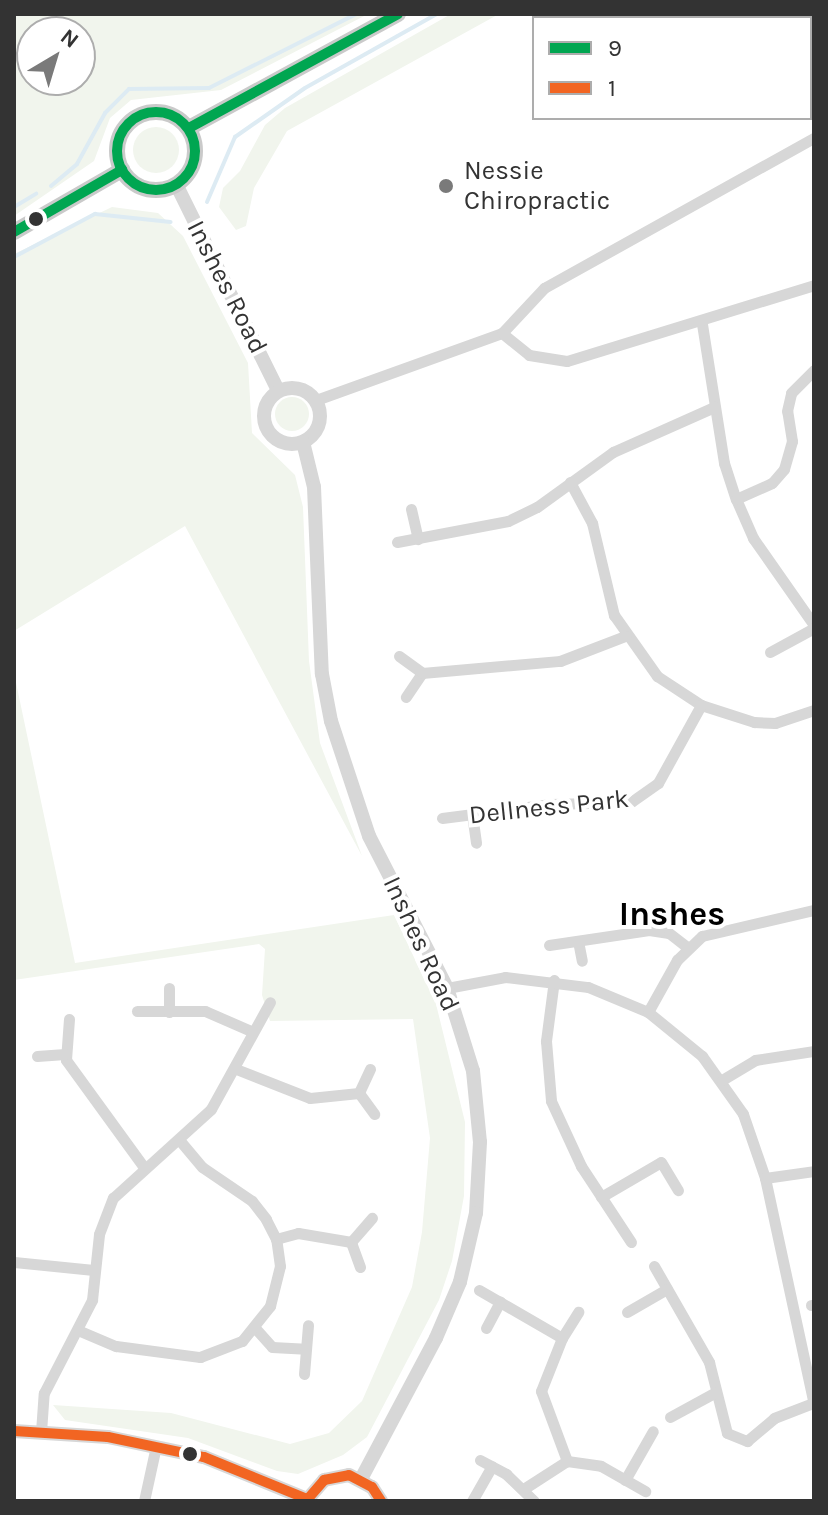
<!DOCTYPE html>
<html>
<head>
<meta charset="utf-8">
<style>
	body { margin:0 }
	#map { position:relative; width:828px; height:1515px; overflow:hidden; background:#fff; font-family:Karla,sans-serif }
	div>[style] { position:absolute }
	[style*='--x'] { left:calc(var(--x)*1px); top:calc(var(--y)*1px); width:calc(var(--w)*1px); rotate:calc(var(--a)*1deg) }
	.green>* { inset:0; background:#f1f5ed }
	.round { border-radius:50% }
	.stream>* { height:4px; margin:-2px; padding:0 2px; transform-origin:2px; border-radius:2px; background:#ddebf3 }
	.minor>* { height:11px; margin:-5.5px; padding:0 5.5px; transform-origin:5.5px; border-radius:5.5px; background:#d7d7d7 }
	.tertiary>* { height:14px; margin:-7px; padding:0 7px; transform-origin:7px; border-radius:7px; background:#d7d7d7 }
	.tertiary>.ring { margin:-7px; padding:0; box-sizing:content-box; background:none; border:14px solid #d7d7d7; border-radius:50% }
	.primary>* { height:16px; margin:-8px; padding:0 8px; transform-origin:8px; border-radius:8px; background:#cacaca }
	.primary>.ring { margin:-8px; padding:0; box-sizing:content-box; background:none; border:16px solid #cacaca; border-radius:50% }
	.bus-1>* { height:10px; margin:-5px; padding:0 5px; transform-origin:5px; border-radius:5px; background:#00a651 }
	.bus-1>.ring { margin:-5px; padding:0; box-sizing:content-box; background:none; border:10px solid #00a651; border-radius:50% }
	.bus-2>* { height:10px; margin:-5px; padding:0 5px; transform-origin:5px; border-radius:5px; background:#f26522 }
	.dots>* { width:22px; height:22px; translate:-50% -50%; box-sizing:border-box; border:4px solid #fff; border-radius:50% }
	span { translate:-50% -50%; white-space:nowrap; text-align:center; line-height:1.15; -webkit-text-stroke:8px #fff; paint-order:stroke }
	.poi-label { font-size:26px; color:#333 }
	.left { translate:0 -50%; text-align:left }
	.street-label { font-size:26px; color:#333 }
	.district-label { font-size:34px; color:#000; font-weight:700 }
	.frame { position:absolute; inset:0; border:16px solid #333; pointer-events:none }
	.legend { position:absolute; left:532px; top:16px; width:280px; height:104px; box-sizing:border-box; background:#fff; border:2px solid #adadad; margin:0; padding:10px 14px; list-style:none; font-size:24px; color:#333 }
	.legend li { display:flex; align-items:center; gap:16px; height:40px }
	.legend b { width:40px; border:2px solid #adadad }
	.north { position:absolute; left:16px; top:16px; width:80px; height:80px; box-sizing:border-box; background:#fff; border:2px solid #adadad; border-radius:50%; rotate:38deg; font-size:22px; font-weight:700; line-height:32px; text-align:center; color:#333 }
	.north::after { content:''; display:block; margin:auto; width:28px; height:36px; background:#7a7a7a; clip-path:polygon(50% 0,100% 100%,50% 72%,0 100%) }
</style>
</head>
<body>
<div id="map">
	<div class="green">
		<div style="clip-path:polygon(evenodd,14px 14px,368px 14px,221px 90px,131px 100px,110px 118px,94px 161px,14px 216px,14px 14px,80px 32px,80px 80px,32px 80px,32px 32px,80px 32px)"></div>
		<div style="clip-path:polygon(451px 14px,499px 14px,287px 131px,254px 188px,246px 226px,236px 230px,219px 207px,223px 188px,240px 171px,265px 125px,285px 108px)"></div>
		<div class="round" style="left:133px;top:127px;width:46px;height:46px"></div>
		<div style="clip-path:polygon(112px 207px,158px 213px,183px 236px,248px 363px,252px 433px,295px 475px,303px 507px,309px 661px,320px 743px,362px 856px,185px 526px,14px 631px,14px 254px)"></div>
		<div class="round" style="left:275px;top:397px;width:34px;height:34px"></div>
		<div style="clip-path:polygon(14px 673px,75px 963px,394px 915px,436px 1004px,465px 1122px,464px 1196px,452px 1261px,439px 1300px,367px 1437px,343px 1455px,298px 1474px,277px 1471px,188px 1438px,65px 1420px,53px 1405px,171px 1413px,290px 1444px,329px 1433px,362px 1401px,412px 1287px,422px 1232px,430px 1138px,413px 1019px,270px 1021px,262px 995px,265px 949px,259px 944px,14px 980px)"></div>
	</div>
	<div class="stream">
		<div style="--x:51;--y:186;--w:34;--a:-40"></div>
		<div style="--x:77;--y:164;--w:58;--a:-61.2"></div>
		<div style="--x:105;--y:113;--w:34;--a:-45"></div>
		<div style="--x:129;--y:89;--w:80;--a:-0.7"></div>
		<div style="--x:209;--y:88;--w:165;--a:-26.7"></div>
		<div style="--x:207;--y:202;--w:71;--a:-66.7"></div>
		<div style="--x:235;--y:137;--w:85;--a:-35"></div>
		<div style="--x:305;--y:88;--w:151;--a:-29.3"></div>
		<div style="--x:14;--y:207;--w:26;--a:-31"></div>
		<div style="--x:14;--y:257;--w:92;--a:-28"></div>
		<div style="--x:95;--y:214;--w:76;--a:6"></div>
	</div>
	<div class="minor">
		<div style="--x:702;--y:324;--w:141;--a:81"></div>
		<div style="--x:724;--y:463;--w:38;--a:72"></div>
		<div style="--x:736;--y:499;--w:43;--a:66.4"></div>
		<div style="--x:753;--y:538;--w:106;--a:55"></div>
		<div style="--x:502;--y:333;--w:35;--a:39"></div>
		<div style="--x:529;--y:355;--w:38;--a:9"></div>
		<div style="--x:567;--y:361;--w:258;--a:-17.1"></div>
		<div style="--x:316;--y:400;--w:198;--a:-19.8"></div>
		<div style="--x:502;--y:333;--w:62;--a:-47"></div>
		<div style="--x:544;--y:288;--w:309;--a:-29.1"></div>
		<div style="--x:570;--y:482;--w:47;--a:61.8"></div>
		<div style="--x:592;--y:523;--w:95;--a:76.6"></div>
		<div style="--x:614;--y:615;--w:75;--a:54.8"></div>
		<div style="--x:657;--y:676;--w:53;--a:33.4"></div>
		<div style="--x:701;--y:705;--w:56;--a:17.8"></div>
		<div style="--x:754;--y:722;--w:21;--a:3"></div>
		<div style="--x:775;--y:723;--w:41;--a:-18.4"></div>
		<div style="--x:736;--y:499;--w:39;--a:-24"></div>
		<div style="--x:772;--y:483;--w:18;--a:-49"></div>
		<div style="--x:784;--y:469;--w:29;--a:-74"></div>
		<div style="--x:792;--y:441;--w:30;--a:-99"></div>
		<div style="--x:787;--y:411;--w:18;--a:-77"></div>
		<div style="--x:791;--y:393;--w:33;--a:-45"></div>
		<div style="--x:411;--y:509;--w:31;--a:77"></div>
		<div style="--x:397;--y:542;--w:113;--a:-10.7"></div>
		<div style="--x:508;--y:521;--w:32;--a:-26"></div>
		<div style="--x:537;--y:507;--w:94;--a:-35.9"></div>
		<div style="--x:613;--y:452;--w:111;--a:-24"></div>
		<div style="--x:770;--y:652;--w:50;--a:-28.6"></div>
		<div style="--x:399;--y:656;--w:29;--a:36"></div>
		<div style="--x:422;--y:673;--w:29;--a:124"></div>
		<div style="--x:422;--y:673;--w:139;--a:-5"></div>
		<div style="--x:560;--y:661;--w:70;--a:-21"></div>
		<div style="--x:472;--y:814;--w:29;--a:82"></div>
		<div style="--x:442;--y:818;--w:110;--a:-7.3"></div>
		<div style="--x:551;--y:804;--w:80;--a:-1.4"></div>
		<div style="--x:631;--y:802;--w:33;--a:-35"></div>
		<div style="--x:658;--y:783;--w:89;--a:-61.1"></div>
		<div style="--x:578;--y:941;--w:20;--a:79"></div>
		<div style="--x:549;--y:945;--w:101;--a:-8.5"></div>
		<div style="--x:649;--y:930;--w:20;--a:9"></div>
		<div style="--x:669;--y:933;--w:23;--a:38"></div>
		<div style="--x:554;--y:980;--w:62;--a:97.5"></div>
		<div style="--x:546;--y:1041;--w:60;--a:85.2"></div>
		<div style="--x:551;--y:1101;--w:72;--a:65.2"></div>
		<div style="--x:581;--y:1166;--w:91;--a:56.7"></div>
		<div style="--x:447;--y:988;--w:59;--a:-10.7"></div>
		<div style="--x:505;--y:977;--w:84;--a:6.9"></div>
		<div style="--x:588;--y:987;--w:65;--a:22.6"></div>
		<div style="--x:648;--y:1012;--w:70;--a:39.2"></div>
		<div style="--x:702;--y:1056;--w:71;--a:54.7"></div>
		<div style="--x:743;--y:1114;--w:68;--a:71"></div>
		<div style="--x:765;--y:1178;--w:232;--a:77.8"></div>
		<div style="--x:137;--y:1011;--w:68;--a:0"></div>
		<div style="--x:205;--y:1011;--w:52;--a:23.6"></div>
		<div style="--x:169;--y:1012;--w:24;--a:-90"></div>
		<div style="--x:648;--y:1012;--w:60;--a:-60.9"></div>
		<div style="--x:677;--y:960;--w:35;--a:-44"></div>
		<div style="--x:702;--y:936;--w:115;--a:-13.1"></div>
		<div style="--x:69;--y:1019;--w:41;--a:94.2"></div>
		<div style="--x:66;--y:1060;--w:131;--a:54"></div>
		<div style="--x:37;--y:1056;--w:28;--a:-4"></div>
		<div style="--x:236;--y:1069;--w:79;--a:21.4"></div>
		<div style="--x:310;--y:1098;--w:49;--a:-5.8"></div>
		<div style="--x:370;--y:1069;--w:26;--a:115"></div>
		<div style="--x:359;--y:1093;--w:26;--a:54"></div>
		<div style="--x:722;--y:1080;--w:39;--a:-31"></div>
		<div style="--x:755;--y:1060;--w:60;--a:-8.7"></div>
		<div style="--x:765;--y:1178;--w:49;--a:-8.1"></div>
		<div style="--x:601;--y:1197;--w:69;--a:-30.3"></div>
		<div style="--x:661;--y:1162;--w:33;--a:59"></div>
		<div style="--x:276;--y:1239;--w:23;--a:-15"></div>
		<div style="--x:298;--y:1233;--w:54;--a:9.6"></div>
		<div style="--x:14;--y:1262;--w:80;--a:5.7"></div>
		<div style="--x:654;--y:1266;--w:111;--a:60.2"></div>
		<div style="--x:709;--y:1362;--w:73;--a:75.8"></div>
		<div style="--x:727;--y:1433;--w:22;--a:22"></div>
		<div style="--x:747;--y:1441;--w:35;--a:-40"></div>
		<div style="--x:774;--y:1418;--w:42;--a:-21"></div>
		<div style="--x:360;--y:1267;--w:27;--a:-110"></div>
		<div style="--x:351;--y:1242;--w:32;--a:-49"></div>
		<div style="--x:479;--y:1290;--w:96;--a:30"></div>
		<div style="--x:562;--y:1338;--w:57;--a:111.6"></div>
		<div style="--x:541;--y:1391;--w:75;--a:69.6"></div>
		<div style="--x:811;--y:1305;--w:3;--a:0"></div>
		<div style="--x:627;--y:1312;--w:46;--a:-29.9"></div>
		<div style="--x:255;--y:1328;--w:25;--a:48"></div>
		<div style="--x:272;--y:1347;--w:33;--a:3"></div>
		<div style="--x:486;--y:1328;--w:30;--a:-62"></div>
		<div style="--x:80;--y:1331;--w:39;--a:23"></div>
		<div style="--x:116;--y:1346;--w:85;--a:7.5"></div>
		<div style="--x:200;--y:1357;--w:45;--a:-20.9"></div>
		<div style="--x:242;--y:1341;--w:45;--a:-51.3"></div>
		<div style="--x:270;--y:1306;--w:41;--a:-76"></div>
		<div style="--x:280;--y:1266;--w:27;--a:-98"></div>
		<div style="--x:276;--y:1239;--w:22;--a:-117"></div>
		<div style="--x:266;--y:1219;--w:23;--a:-128"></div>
		<div style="--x:252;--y:1201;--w:60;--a:-145.8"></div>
		<div style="--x:202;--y:1167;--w:34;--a:-130"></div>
		<div style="--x:562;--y:1338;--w:31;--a:-58"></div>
		<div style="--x:304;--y:1374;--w:49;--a:-85.3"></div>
		<div style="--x:670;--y:1417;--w:52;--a:-28.5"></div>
		<div style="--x:41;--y:1432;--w:39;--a:-86"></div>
		<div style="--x:44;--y:1393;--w:105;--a:-62.7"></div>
		<div style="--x:92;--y:1300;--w:66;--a:-83.9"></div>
		<div style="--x:99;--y:1234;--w:39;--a:-69"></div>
		<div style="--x:113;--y:1198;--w:132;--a:-42.2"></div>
		<div style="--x:211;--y:1109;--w:122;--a:-61.1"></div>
		<div style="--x:480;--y:1460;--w:30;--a:28"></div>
		<div style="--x:506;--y:1474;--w:39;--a:44"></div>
		<div style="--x:625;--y:1480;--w:56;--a:-60.3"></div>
		<div style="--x:525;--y:1488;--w:50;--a:-32.7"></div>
		<div style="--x:567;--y:1461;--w:34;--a:8"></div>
		<div style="--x:601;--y:1466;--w:51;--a:29.6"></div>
		<div style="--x:144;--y:1501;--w:56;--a:-77.7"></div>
		<div style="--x:472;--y:1501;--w:40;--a:-60.3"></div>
	</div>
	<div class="tertiary">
		<div style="--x:176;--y:184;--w:230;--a:63.7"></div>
		<div class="ring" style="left:264px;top:388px;width:42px;height:42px"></div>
		<div style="--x:303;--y:442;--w:46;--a:76.3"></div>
		<div style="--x:314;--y:487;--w:187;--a:87.6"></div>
		<div style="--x:322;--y:674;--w:48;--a:79.2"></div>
		<div style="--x:331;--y:721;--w:121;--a:71.7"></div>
		<div style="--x:369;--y:836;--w:171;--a:62.8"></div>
		<div style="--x:447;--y:988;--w:87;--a:72.6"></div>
		<div style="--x:473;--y:1071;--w:71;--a:84.4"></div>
		<div style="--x:480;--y:1142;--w:71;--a:93.2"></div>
		<div style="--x:476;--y:1213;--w:71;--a:103.1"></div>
		<div style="--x:460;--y:1282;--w:61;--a:113.2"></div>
		<div style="--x:436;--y:1338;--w:160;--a:118"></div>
		<div style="--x:14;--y:1431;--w:94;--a:3.7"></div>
		<div style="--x:108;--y:1437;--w:98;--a:11.8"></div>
		<div style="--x:204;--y:1457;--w:111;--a:22.2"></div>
		<div style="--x:306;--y:1501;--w:28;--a:-49"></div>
		<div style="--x:324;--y:1480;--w:25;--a:-11"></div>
		<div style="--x:349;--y:1475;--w:26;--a:28"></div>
		<div style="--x:372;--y:1487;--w:17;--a:57"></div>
	</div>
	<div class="primary">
		<div class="ring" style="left:117px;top:112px;width:62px;height:62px"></div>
		<div style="--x:189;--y:128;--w:238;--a:-28.6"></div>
		<div style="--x:14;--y:232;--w:125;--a:-29.9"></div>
	</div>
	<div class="bus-1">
		<div class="ring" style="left:117px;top:112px;width:68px;height:68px"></div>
		<div style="--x:189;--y:128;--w:238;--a:-28.6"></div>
		<div style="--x:14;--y:232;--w:125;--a:-29.9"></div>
	</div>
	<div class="bus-2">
		<div style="--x:14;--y:1431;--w:94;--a:3.7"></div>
		<div style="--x:108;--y:1437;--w:98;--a:11.8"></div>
		<div style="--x:204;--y:1457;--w:111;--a:22.2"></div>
		<div style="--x:306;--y:1501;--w:28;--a:-49"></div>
		<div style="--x:324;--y:1480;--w:25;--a:-11"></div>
		<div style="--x:349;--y:1475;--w:26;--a:28"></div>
		<div style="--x:372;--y:1487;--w:17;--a:57"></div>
	</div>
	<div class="dots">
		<div style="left:446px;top:186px;background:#7a7a7a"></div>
		<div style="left:36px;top:219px;background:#333"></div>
		<div style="left:190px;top:1454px;background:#333"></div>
	</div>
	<div class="poi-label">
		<span class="left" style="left:464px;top:186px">Nessie<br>Chiropractic</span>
	</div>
	<div class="street-label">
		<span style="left:227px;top:287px;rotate:63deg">Inshes Road</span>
		<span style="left:549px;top:807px;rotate:-6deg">Dellness Park</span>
		<span style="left:421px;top:944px;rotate:65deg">Inshes Road</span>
	</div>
	<div class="district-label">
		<span style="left:672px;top:915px">Inshes</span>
	</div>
	<div class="frame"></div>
	<ul class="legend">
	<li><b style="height:10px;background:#00a651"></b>9</li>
	<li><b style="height:10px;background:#f26522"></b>1</li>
	</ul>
	<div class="north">N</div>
</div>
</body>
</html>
